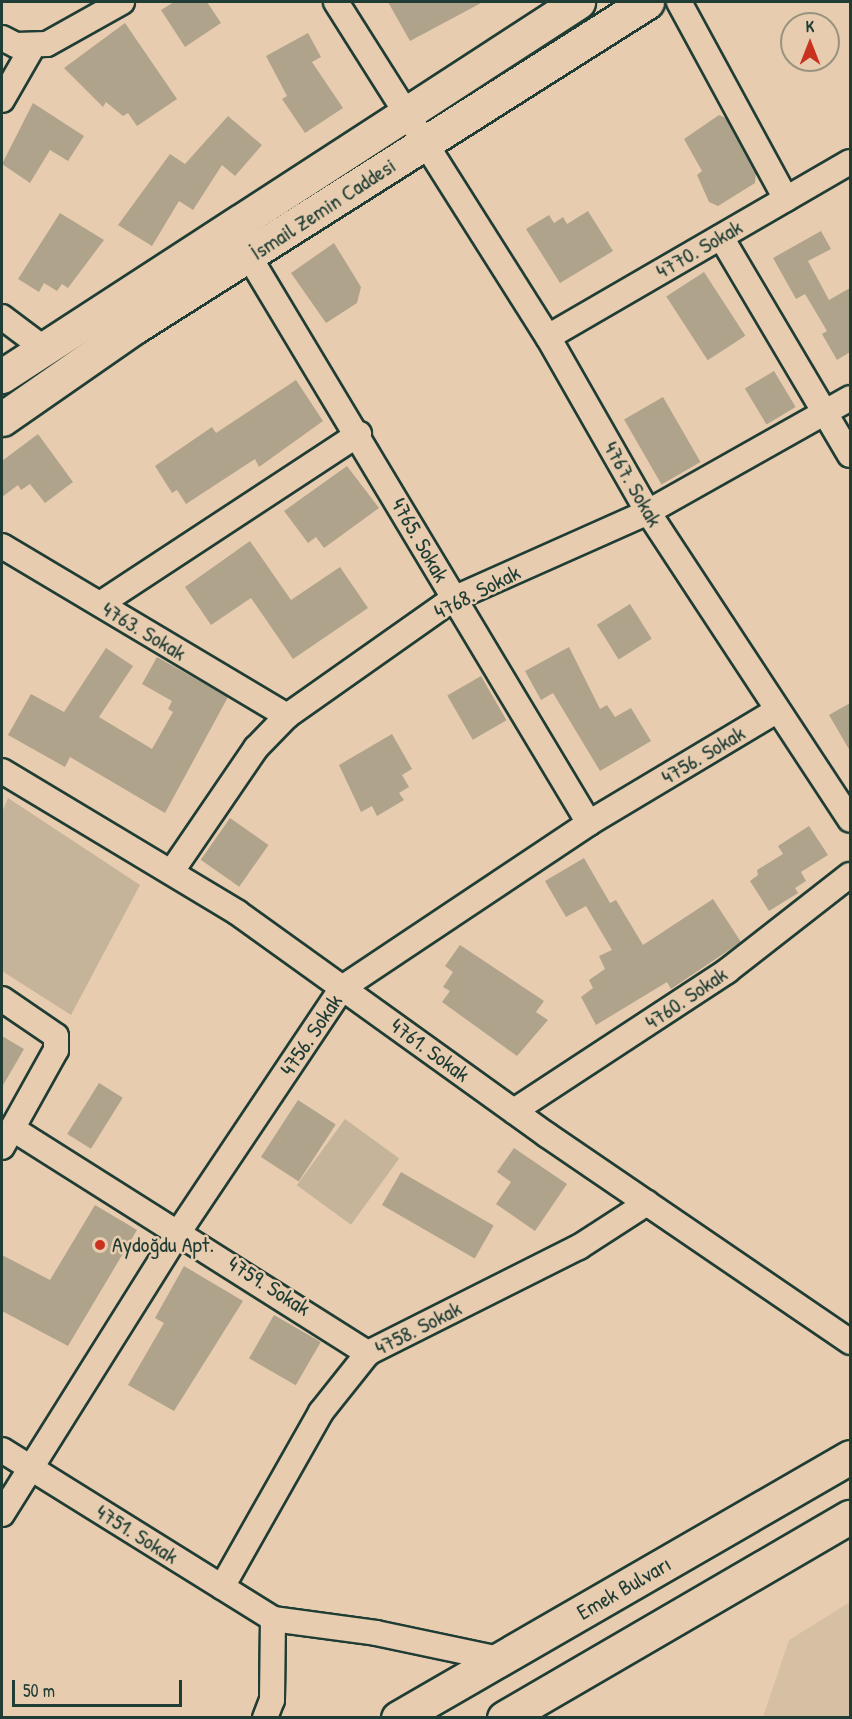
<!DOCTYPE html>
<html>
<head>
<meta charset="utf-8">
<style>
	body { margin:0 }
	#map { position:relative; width:852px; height:1719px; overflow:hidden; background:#e7ccaf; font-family:"Patrick Hand",sans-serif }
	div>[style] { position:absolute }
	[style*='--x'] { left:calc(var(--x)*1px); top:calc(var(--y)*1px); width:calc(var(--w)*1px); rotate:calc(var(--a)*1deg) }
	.built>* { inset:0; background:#d6c0a4 }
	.green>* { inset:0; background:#c6b49a; transform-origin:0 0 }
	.building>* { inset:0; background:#b0a38c; transform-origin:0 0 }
	.roads { filter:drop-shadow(2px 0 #1f3d34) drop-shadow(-2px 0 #1f3d34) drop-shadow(0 2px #1f3d34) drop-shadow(0 -2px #1f3d34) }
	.minor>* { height:24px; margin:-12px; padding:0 12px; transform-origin:12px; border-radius:12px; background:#e7ccaf }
	.secondary>* { height:33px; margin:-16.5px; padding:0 16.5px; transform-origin:16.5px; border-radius:16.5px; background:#e7ccaf }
	.trunk>* { height:33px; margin:-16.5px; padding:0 16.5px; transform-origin:16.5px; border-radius:16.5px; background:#e7ccaf }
	.dots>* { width:16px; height:16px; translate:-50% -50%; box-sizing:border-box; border:3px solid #e7ccaf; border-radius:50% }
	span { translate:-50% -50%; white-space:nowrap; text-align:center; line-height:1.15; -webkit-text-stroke:5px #e7ccaf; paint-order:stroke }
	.street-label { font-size:22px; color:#1f3d34 }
	.poi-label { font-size:22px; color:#1f3d34 }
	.left { translate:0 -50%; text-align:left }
	.frame { position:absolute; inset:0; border:3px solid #1f3d34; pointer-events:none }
	.north { position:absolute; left:780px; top:12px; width:60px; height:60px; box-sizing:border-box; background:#e7ccaf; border:2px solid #97937e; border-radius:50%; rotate:0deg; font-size:16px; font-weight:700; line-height:24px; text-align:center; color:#1f3d34 }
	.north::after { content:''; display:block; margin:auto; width:21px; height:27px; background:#c8321e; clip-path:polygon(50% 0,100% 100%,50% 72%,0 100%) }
	.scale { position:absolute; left:12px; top:1680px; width:170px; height:27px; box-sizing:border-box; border:3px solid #1f3d34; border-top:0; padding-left:8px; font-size:18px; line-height:21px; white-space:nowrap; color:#1f3d34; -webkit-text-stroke:4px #e7ccaf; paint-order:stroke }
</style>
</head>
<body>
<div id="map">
	<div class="built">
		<div style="clip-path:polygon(850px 1602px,850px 1717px,763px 1717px,789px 1640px)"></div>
	</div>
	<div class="green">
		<div style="clip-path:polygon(8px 798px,140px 885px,71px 1015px,2px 971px,2px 812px)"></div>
		<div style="left:345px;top:1119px;width:67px;height:82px;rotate:36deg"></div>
	</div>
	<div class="building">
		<div style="clip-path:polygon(174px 2px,207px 2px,221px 23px,185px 47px,161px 10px)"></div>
		<div style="clip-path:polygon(388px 2px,483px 2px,410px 41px)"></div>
		<div style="clip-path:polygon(125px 23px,177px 99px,137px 126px,128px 113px,123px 116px,106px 102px,103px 107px,64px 68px)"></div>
		<div style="clip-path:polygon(308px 33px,321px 57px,312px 62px,343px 108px,305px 133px,282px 99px,287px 96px,266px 56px)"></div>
		<div style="clip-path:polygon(33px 103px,84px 136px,68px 161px,50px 150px,30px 183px,2px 164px)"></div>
		<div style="clip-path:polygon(719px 115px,726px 118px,756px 173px,755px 183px,718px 206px,709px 202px,697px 175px,702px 171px,684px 139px)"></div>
		<div style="clip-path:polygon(228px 116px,262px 145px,235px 176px,222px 165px,193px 210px,179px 201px,152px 246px,118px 225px,170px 154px,185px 164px)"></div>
		<div style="clip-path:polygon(588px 211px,613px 251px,560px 283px,526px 229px,549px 215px,554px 223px,563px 217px,567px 224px)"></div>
		<div style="clip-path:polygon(60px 213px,104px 240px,68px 288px,62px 284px,57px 291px,44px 283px,39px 292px,18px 279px)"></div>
		<div style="clip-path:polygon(821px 231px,831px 249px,808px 261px,829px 300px,850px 288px,850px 352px,837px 360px,822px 334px,827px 331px,805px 294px,796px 299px,773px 258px)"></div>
		<div style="clip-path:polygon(334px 243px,361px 287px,357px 303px,326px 323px,291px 273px)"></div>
		<div style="left:704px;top:272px;width:76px;height:45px;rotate:57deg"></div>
		<div style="left:774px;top:371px;width:42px;height:34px;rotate:59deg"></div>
		<div style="clip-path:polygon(296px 380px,323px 421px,259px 467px,255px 459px,186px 504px,177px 490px,172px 493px,155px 466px,212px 427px,216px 433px)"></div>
		<div style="left:663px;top:397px;width:75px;height:45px;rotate:60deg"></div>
		<div style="clip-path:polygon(38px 434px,73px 482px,45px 503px,30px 484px,21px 490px,18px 485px,2px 497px,2px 461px)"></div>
		<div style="clip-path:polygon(347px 466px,379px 508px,324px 548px,316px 537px,308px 543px,284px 511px)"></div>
		<div style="clip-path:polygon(250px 541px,291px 600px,340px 567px,368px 608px,293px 659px,251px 598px,211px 625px,185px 587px)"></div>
		<div style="left:630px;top:604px;width:41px;height:39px;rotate:58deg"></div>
		<div style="clip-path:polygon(569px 647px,600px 709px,607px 705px,615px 717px,631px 708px,651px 741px,600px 771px,553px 693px,541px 700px,525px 671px)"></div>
		<div style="clip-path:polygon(106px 648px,133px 666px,99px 717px,152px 749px,173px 712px,168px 709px,172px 701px,142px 684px,157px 657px,228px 697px,165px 813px,70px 757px,65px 767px,8px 735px,31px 694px,64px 712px)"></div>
		<div style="left:481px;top:676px;width:51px;height:39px;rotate:60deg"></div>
		<div style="clip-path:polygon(850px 703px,850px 751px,829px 715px)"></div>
		<div style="clip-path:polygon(392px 734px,412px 769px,402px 775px,409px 787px,399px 793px,404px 800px,377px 816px,372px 806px,361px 812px,339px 765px)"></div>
		<div style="left:230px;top:818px;width:47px;height:51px;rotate:35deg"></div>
		<div style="clip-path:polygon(809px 826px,828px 855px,801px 872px,806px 881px,795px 888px,798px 893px,769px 911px,750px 881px,758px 875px,757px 870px,783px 854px,778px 846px)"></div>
		<div style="clip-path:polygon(584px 858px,610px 903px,616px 900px,643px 945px,713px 899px,741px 942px,671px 989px,667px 982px,596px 1025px,581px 997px,593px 988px,589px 980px,605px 969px,599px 956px,612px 950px,586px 906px,566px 917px,545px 881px)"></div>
		<div style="clip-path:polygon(460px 945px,544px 1001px,536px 1012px,548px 1020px,517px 1056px,442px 1002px,450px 991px,443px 987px,453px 972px,445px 966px)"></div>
		<div style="clip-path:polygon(2px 1036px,24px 1049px,2px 1087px)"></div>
		<div style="left:99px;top:1083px;width:28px;height:60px;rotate:32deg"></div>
		<div style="left:298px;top:1100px;width:45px;height:68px;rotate:33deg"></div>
		<div style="clip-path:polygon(514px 1148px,567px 1184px,535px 1231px,496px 1204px,511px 1182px,497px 1172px)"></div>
		<div style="left:401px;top:1172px;width:107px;height:38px;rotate:30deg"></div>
		<div style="clip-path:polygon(95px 1205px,137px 1230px,68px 1346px,2px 1311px,2px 1255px,50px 1280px)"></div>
		<div style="clip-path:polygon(184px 1266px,243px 1301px,174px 1411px,128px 1385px,164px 1323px,155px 1318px)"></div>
		<div style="left:274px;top:1315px;width:54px;height:50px;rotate:30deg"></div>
	</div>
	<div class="roads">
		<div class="minor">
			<div style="--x:336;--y:2;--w:396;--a:57.7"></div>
			<div style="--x:548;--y:337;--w:202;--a:60.3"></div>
			<div style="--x:648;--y:512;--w:368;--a:56.7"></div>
			<div style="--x:679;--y:2;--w:224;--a:61.5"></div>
			<div style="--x:2;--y:38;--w:16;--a:27"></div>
			<div style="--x:16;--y:45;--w:31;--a:-2"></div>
			<div style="--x:47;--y:44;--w:86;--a:-29.2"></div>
			<div style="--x:2;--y:100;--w:62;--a:-60.1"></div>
			<div style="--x:721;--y:237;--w:253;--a:59.4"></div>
			<div style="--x:250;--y:258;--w:659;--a:59.04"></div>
			<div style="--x:2;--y:317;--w:50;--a:36.9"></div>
			<div style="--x:548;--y:337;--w:349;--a:-30.1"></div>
			<div style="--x:2;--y:546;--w:332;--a:30.8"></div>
			<div style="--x:100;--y:604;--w:310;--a:-33.3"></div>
			<div style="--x:2;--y:771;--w:275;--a:31"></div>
			<div style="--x:238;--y:913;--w:380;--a:35.7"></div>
			<div style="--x:547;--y:1135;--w:367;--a:34.3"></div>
			<div style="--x:172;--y:871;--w:149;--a:-55.7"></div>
			<div style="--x:256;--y:748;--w:45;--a:-45.9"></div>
			<div style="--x:287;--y:716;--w:203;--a:-35.2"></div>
			<div style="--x:453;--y:599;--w:214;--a:-24"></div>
			<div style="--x:648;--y:512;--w:232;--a:-29.4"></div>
			<div style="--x:2;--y:999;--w:65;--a:34.4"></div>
			<div style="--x:56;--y:1036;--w:14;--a:90"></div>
			<div style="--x:56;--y:1050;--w:111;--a:119.1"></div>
			<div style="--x:514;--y:1111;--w:255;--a:-33.3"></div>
			<div style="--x:727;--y:971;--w:156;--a:-38"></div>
			<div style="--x:13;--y:1129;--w:420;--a:32.3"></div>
			<div style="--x:2;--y:1450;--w:319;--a:31.9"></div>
			<div style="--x:2;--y:1514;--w:335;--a:-57.9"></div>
			<div style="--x:180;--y:1230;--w:291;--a:-56.2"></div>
			<div style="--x:342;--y:988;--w:297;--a:-33.7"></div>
			<div style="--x:589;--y:823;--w:218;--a:-30.9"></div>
			<div style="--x:222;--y:1587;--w:201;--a:-60.5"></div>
			<div style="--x:321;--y:1412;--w:75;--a:-51.5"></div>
			<div style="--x:368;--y:1353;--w:236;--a:-26.7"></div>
			<div style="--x:579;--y:1247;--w:81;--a:-32.9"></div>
			<div style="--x:265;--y:1718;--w:19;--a:-69"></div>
			<div style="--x:272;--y:1700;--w:81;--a:-89.3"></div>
			<div style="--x:273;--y:1619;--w:104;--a:7.7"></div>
			<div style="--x:376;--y:1633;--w:126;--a:11.9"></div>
		</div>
		<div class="secondary">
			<div style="--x:2;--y:376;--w:687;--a:-33"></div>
			<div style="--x:2;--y:419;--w:163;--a:-34.8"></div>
			<div style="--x:136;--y:326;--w:605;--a:-32.38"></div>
		</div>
		<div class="trunk">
			<div style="--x:398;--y:1718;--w:522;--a:-30"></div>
			<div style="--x:504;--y:1718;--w:400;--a:-30.2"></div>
		</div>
	</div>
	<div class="dots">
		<div style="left:100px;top:1245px;background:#c8321e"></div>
	</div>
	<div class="street-label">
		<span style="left:323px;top:209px;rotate:-33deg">İsmail Zemin Caddesi</span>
		<span style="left:699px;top:249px;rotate:-30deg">4770. Sokak</span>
		<span style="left:633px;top:484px;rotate:60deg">4767. Sokak</span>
		<span style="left:420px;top:540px;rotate:60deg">4765. Sokak</span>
		<span style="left:477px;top:592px;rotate:-27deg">4768. Sokak</span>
		<span style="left:144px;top:631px;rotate:31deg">4763. Sokak</span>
		<span style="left:703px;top:755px;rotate:-31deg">4756. Sokak</span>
		<span style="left:686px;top:998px;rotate:-34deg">4760. Sokak</span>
		<span style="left:311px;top:1035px;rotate:-56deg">4756. Sokak</span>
		<span style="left:430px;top:1050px;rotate:36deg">4761. Sokak</span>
		<span style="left:269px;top:1286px;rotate:32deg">4759. Sokak</span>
		<span style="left:418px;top:1328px;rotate:-27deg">4758. Sokak</span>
		<span style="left:137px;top:1534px;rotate:32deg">4751. Sokak</span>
		<span style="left:624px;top:1588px;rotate:-30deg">Emek Bulvarı</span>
	</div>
	<div class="poi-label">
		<span class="left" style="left:112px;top:1245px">Aydoğdu Apt.</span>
	</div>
	<div class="frame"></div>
	<div class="north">K</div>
	<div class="scale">50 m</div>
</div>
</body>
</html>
